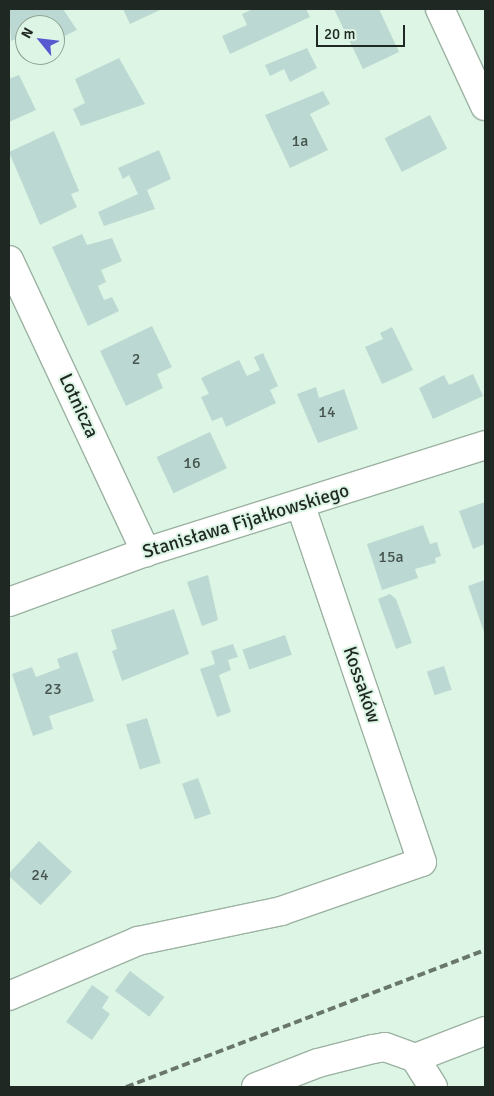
<!DOCTYPE html>
<html>
<head>
<meta charset="utf-8">
<style>
	body { margin:0 }
	#map { position:relative; width:494px; height:1096px; overflow:hidden; background:#ddf5e4; font-family:Signika,sans-serif }
	div>[style] { position:absolute }
	[style*='--x'] { left:calc(var(--x)*1px); top:calc(var(--y)*1px); width:calc(var(--w)*1px); rotate:calc(var(--a)*1deg) }
	.building>* { inset:0; background:#bbd9d2; transform-origin:0 0 }
	.roads { filter:drop-shadow(1px 0 #9cb2a2) drop-shadow(-1px 0 #9cb2a2) drop-shadow(0 1px #9cb2a2) drop-shadow(0 -1px #9cb2a2) }
	.minor>* { height:28px; margin:-14px; padding:0 14px; transform-origin:14px; border-radius:14px; background:#fff }
	.rail>* { height:4px; margin-top:-2px; transform-origin:0; background:repeating-linear-gradient(90deg,#68766c 0 8px,transparent 0 12px) }
	span { translate:-50% -50%; white-space:nowrap; text-align:center; line-height:1.15; -webkit-text-stroke:4px #ddf5e4; paint-order:stroke }
	.number-label { font-size:16px; color:#46544e }
	.number-label span { -webkit-text-stroke-width:0 }
	.street-label { font-size:19px; color:#1f2822 }
	.frame { position:absolute; inset:0; border:10px solid #1f2822; pointer-events:none }
	.north { position:absolute; left:15px; top:15px; width:50px; height:50px; box-sizing:border-box; background:#ddf5e4; border:1px solid #91a396; border-radius:50%; rotate:299deg; font-size:14px; font-weight:700; line-height:20px; text-align:center; color:#1f2822 }
	.north::after { content:''; display:block; margin:auto; width:18px; height:22px; background:#5659d0; clip-path:polygon(50% 0,100% 100%,50% 72%,0 100%) }
	.scale { position:absolute; left:316px; top:25px; width:89px; height:22px; box-sizing:border-box; border:2px solid #1f2822; border-top:0; padding-left:6px; font-size:15px; line-height:18px; white-space:nowrap; color:#1f2822; -webkit-text-stroke:4px #ddf5e4; paint-order:stroke }
</style>
</head>
<body>
<div id="map">
	<div class="building">
		<div style="clip-path:polygon(9px 9px,63px 9px,77px 30px,58px 39px,55px 25px,25px 25px,25px 35px,11px 41px)"></div>
		<div style="clip-path:polygon(123px 9px,160px 9px,160px 10px,130px 24px)"></div>
		<div style="clip-path:polygon(253px 9px,306px 9px,310px 17px,230px 54px,222px 36px,247px 25px,242px 14px)"></div>
		<div style="clip-path:polygon(334px 9px,379px 9px,399px 52px,363px 69px)"></div>
		<div style="clip-path:polygon(307px 48px,317px 68px,290px 82px,284px 69px,270px 76px,265px 65px)"></div>
		<div style="clip-path:polygon(119px 58px,145px 104px,81px 126px,73px 109px,85px 103px,75px 79px)"></div>
		<div style="clip-path:polygon(19px 75px,36px 110px,9px 122px,9px 79px)"></div>
		<div style="clip-path:polygon(323px 91px,330px 104px,310px 114px,328px 150px,290px 168px,265px 115px)"></div>
		<div style="left:430px;top:115px;width:38px;height:51px;rotate:63deg"></div>
		<div style="clip-path:polygon(54px 131px,79px 191px,71px 194px,77px 207px,40px 225px,9px 152px)"></div>
		<div style="clip-path:polygon(159px 150px,171px 179px,147px 190px,155px 209px,104px 226px,98px 212px,138px 194px,129px 175px,123px 179px,118px 168px)"></div>
		<div style="clip-path:polygon(82px 234px,87px 245px,112px 238px,122px 261px,101px 270px,106px 282px,98px 286px,104px 300px,112px 297px,119px 311px,88px 326px,52px 247px)"></div>
		<div style="clip-path:polygon(152px 326px,172px 367px,157px 374px,163px 388px,126px 406px,100px 351px)"></div>
		<div style="clip-path:polygon(392px 327px,413px 370px,382px 384px,365px 347px,383px 339px,380px 333px)"></div>
		<div style="clip-path:polygon(263px 353px,278px 386px,270px 390px,276px 403px,226px 427px,222px 417px,212px 421px,201px 397px,209px 394px,201px 378px,239px 360px,247px 376px,260px 370px,254px 357px)"></div>
		<div style="clip-path:polygon(473px 374px,483px 396px,433px 419px,419px 388px,444px 375px,449px 385px)"></div>
		<div style="clip-path:polygon(316px 387px,319px 398px,344px 389px,358px 429px,318px 443px,297px 394px)"></div>
		<div style="left:210px;top:432px;width:40px;height:59px;rotate:65deg"></div>
		<div style="clip-path:polygon(485px 502px,485px 544px,473px 549px,459px 511px)"></div>
		<div style="clip-path:polygon(423px 525px,430px 544px,437px 542px,441px 556px,435px 558px,436px 563px,415px 569px,418px 578px,382px 590px,367px 544px)"></div>
		<div style="clip-path:polygon(208px 575px,218px 620px,202px 626px,187px 582px)"></div>
		<div style="clip-path:polygon(485px 580px,485px 635px,468px 586px)"></div>
		<div style="clip-path:polygon(390px 594px,396px 599px,412px 643px,396px 649px,378px 599px)"></div>
		<div style="clip-path:polygon(174px 609px,189px 654px,122px 681px,112px 651px,117px 649px,111px 630px)"></div>
		<div style="left:285px;top:635px;width:21px;height:45px;rotate:71deg"></div>
		<div style="clip-path:polygon(233px 644px,238px 657px,228px 660px,231px 670px,219px 675px,231px 712px,217px 717px,200px 669px,215px 664px,211px 651px)"></div>
		<div style="clip-path:polygon(77px 652px,94px 701px,49px 716px,53px 729px,33px 736px,12px 674px,32px 667px,36px 677px,60px 668px,57px 659px)"></div>
		<div style="left:444px;top:666px;width:25px;height:18px;rotate:72deg"></div>
		<div style="left:147px;top:718px;width:47px;height:22px;rotate:73deg"></div>
		<div style="left:198px;top:778px;width:38px;height:17px;rotate:70deg"></div>
		<div style="left:39px;top:841px;width:45px;height:46px;rotate:43deg"></div>
		<div style="left:130px;top:971px;width:43px;height:25px;rotate:37deg"></div>
		<div style="clip-path:polygon(92px 985px,109px 997px,102px 1008px,110px 1014px,92px 1040px,66px 1022px)"></div>
	</div>
	<div class="roads">
		<div class="minor">
			<div style="--x:440;--y:9;--w:107;--a:65.1"></div>
			<div style="--x:9;--y:260;--w:323;--a:64.9"></div>
			<div style="--x:9;--y:602;--w:146;--a:-20.1"></div>
			<div style="--x:146;--y:552;--w:355;--a:-17.5"></div>
			<div style="--x:9;--y:996;--w:140;--a:-23.1"></div>
			<div style="--x:138;--y:941;--w:146;--a:-11.8"></div>
			<div style="--x:281;--y:911;--w:149;--a:-19.2"></div>
			<div style="--x:422;--y:862;--w:375;--a:-108.8"></div>
			<div style="--x:415;--y:1058;--w:34;--a:58"></div>
			<div style="--x:256;--y:1087;--w:66;--a:-21.2"></div>
			<div style="--x:318;--y:1063;--w:57;--a:-14.3"></div>
			<div style="--x:373;--y:1049;--w:12;--a:-9"></div>
			<div style="--x:385;--y:1047;--w:32;--a:20"></div>
			<div style="--x:415;--y:1058;--w:75;--a:-21.1"></div>
		</div>
	</div>
	<div class="rail">
		<div style="--x:126;--y:1087;--w:384;--a:-20.9"></div>
	</div>
	<div class="number-label">
		<span style="left:300px;top:141px">1a</span>
		<span style="left:136px;top:359px">2</span>
		<span style="left:327px;top:412px">14</span>
		<span style="left:192px;top:463px">16</span>
		<span style="left:391px;top:557px">15a</span>
		<span style="left:53px;top:689px">23</span>
		<span style="left:40px;top:875px">24</span>
	</div>
	<div class="street-label">
		<span style="left:78px;top:406px;rotate:65deg">Lotnicza</span>
		<span style="left:246px;top:522px;rotate:-17deg">Stanisława Fijałkowskiego</span>
		<span style="left:361px;top:685px;rotate:71deg">Kossaków</span>
	</div>
	<div class="frame"></div>
	<div class="north">N</div>
	<div class="scale">20 m</div>
</div>
</body>
</html>
